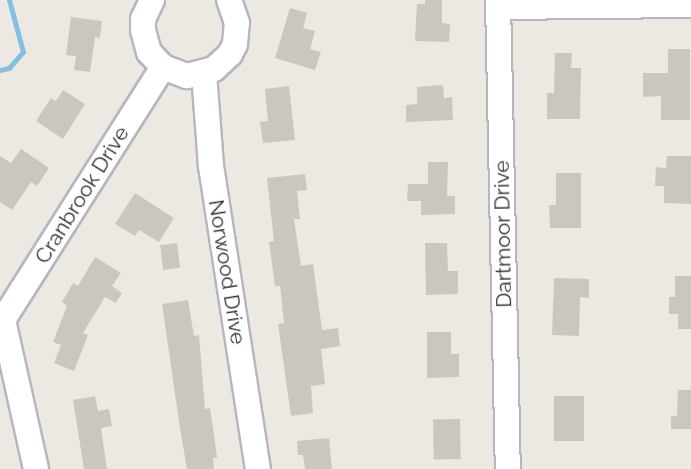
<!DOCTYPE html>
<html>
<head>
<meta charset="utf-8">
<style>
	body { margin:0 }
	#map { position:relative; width:691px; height:469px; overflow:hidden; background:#ede9e2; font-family:Raleway,sans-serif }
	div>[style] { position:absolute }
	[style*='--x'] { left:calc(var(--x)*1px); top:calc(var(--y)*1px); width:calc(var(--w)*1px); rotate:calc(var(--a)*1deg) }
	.stream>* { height:4.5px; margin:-2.25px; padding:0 2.25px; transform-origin:2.25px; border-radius:2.25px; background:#83bfe0 }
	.building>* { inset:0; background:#c9c7c0; transform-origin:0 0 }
	.roads { filter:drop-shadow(2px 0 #b5b6bf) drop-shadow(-2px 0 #b5b6bf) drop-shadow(0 2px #b5b6bf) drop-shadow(0 -2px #b5b6bf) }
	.minor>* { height:24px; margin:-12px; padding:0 12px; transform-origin:12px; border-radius:12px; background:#fff }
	span { translate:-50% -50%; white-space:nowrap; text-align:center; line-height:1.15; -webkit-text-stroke:6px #fff; paint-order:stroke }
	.street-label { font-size:21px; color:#2d2d2d }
</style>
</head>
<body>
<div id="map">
	<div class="stream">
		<div style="--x:0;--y:70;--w:9;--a:-13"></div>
		<div style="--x:9;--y:68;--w:21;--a:-49"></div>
		<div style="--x:23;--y:52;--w:54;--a:-105.1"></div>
	</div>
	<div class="building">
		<div style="clip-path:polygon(425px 0,442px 0,442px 23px,450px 24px,449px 42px,415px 41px,417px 4px,425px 4px)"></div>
		<div style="clip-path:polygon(290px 8px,307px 13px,303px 28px,315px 31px,310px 49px,321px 52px,315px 70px,275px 58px)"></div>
		<div style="clip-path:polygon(71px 17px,102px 21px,100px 38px,95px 37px,90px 72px,74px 70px,76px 56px,66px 55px)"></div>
		<div style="clip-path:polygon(668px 49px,690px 49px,690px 120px,661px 120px,661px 96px,643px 97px,643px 73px,668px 73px)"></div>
		<div style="clip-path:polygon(555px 53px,572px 53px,571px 68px,581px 68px,580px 119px,547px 119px,547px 93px,554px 93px)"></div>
		<div style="clip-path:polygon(443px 85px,444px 98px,452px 97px,453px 120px,406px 122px,406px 105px,417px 104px,417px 87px)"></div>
		<div style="clip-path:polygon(289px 86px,295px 140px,263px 143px,260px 122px,268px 121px,265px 89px)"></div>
		<div style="clip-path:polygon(63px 90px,85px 104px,63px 139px,36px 121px,51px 98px,56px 101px)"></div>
		<div style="clip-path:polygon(21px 149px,49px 168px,37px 186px,31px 182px,12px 210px,0 202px,0 156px,11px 163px)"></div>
		<div style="clip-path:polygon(667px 156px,691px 156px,691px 204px,664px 203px,664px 186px,655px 186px,656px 167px,666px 168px)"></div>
		<div style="clip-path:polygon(428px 162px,448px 162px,447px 196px,455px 196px,455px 214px,421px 215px,421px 201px,407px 201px,408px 184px,428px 184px)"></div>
		<div style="clip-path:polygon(556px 173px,581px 173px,581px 228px,550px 228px,549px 205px,556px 205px)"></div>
		<div style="clip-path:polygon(305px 174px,307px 190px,297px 191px,300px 219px,294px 219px,301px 266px,313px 264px,322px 330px,338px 328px,340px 346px,321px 349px,325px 384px,311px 386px,313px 413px,291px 416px,278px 324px,284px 323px,280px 286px,275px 286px,269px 242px,274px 241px,267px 178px)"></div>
		<div style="clip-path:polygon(135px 193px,174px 218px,159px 242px,139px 230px,135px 236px,115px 224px)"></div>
		<div style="left:177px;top:243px;width:25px;height:17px;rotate:83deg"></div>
		<div style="clip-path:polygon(425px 243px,447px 243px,448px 271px,458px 271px,458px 294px,426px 295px)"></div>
		<div style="clip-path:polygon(95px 257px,121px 273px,112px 286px,122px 293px,116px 303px,105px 297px,83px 333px,88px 335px,74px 371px,54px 363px,61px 345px,53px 342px,67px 306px,62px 302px,73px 283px,78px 286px)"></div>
		<div style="clip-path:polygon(675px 276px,691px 276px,691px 329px,678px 329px,678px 314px,669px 314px,669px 297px,675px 297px)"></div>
		<div style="clip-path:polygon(554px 278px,589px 279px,589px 298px,580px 297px,579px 336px,552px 335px)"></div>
		<div style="clip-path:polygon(188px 300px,194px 336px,199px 335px,205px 409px,210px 408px,215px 442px,217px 458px,213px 458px,214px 469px,187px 469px,180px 428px,162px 304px)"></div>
		<div style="clip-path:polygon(427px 332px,451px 332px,451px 354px,459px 354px,459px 377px,427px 378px)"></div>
		<div style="clip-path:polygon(678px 390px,691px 390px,691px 429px,671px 429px,671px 416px,677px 416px)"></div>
		<div style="clip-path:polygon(95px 396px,98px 411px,109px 409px,112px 426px,101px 428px,107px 469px,84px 469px,73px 400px)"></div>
		<div style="left:554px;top:396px;width:30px;height:45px"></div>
		<div style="left:460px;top:419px;width:40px;height:27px;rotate:89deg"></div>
		<div style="clip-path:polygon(329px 438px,332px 469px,305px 469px,303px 455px,298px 455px,297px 441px)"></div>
	</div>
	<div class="roads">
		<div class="minor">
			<div style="--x:152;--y:0;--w:21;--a:115"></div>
			<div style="--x:143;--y:19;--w:11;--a:90"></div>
			<div style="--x:143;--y:30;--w:23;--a:75"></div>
			<div style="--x:149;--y:52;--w:21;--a:47"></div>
			<div style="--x:163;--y:67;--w:26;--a:21"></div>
			<div style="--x:187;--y:76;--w:28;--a:-15"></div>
			<div style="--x:214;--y:69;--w:22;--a:-43"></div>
			<div style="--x:230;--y:54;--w:11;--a:-63"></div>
			<div style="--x:235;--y:44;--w:21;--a:-85"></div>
			<div style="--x:237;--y:23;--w:24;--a:-109"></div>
			<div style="--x:498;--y:0;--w:469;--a:88.8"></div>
			<div style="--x:498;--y:7;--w:193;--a:-0.6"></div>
			<div style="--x:204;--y:73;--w:93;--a:85.7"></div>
			<div style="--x:211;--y:166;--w:307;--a:81.2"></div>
			<div style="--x:3;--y:320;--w:299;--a:-57.7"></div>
			<div style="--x:3;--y:320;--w:153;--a:77.5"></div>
		</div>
	</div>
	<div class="street-label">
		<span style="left:82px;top:195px;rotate:-58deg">Cranbrook Drive</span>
		<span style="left:503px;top:234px;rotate:-91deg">Dartmoor Drive</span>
		<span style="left:227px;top:272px;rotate:81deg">Norwood Drive</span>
	</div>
</div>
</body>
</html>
